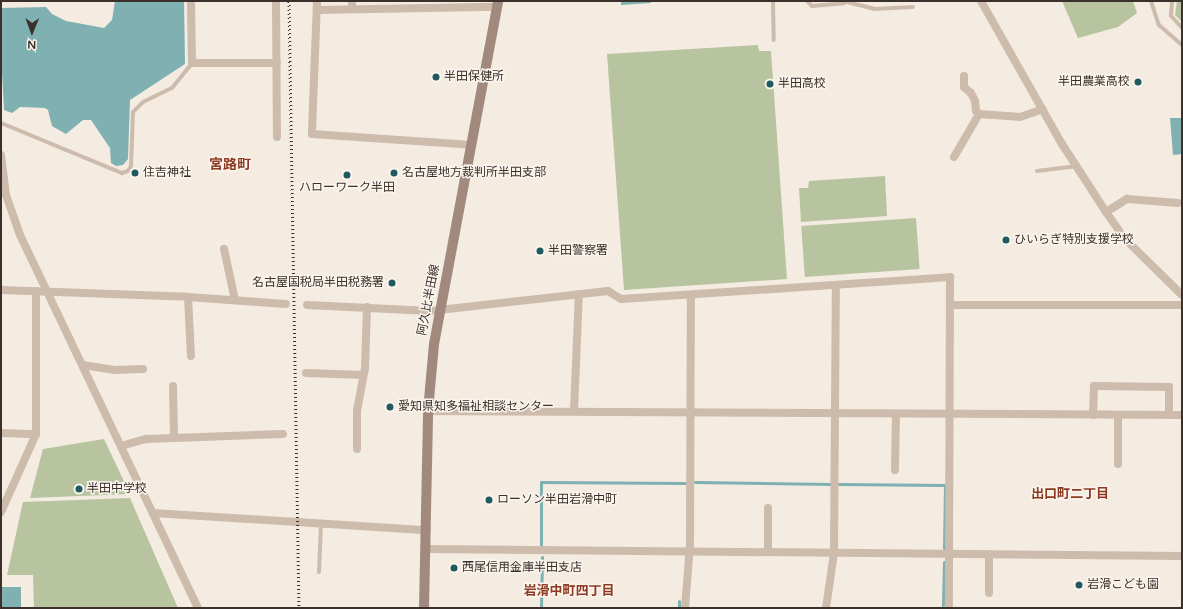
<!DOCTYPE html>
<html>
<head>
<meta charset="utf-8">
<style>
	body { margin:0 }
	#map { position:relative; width:1183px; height:609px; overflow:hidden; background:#f4ebe1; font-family:"Varela Round","Noto Sans JP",sans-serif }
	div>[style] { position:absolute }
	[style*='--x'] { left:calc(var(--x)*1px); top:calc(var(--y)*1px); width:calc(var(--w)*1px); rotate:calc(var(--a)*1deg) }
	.green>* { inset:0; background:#b8c4a0; transform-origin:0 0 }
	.water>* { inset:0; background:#7fb0b2; transform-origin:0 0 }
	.stream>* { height:3px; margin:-1.5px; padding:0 1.5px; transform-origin:1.5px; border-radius:1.5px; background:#7fb0b2 }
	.service>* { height:4px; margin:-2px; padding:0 2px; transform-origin:2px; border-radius:2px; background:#cdbbac }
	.minor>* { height:8px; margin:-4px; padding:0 4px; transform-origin:4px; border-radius:4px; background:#cdbbac }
	.secondary>* { height:10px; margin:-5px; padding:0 5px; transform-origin:5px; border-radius:5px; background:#a18a7d }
	.rail>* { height:3px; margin-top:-1.5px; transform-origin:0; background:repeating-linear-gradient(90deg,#3b302b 0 1px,transparent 0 4px) }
	.dots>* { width:11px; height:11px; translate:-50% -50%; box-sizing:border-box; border:2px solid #fbf5ee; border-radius:50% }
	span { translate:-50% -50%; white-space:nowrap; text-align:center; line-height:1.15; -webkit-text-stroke:3px #fbf5ee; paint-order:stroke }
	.poi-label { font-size:12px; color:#3b302b }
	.left { translate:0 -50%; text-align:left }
	.right { translate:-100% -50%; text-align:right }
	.street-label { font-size:12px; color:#3b302b }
	.neighbourhood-label { font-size:13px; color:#8c3b22; font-weight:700 }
	.quarter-label { font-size:14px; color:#8c3b22; font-weight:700 }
	.frame { position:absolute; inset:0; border:2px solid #3b302b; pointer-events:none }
	.north { position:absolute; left:12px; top:12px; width:40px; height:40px; -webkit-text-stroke:3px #fbf5ee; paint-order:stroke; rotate:181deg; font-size:11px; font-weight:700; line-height:16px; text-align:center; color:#3b302b }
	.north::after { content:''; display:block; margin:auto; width:14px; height:18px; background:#3b302b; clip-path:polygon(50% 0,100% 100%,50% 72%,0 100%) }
</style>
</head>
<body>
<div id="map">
	<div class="green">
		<div style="clip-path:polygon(1062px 1px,1133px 1px,1137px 13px,1118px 27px,1078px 38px)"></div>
		<div style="clip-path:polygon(1177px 1px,1182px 1px,1182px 22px,1175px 15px)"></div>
		<div style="clip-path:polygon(758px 45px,759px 51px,771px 51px,787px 279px,624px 290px,607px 54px)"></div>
		<div style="clip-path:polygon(885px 176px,887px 216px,801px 222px,799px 188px,808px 188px,809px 181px)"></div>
		<div style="left:916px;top:218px;width:51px;height:115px;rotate:86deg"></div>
		<div style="clip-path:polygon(104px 439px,130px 494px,30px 498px,43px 449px)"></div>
		<div style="clip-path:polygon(130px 498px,178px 608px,34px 608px,33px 575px,7px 575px,23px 502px)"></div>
	</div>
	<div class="water">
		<div style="clip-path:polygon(115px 1px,184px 1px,185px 64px,130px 100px,128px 159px,123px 165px,116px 166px,111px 163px,110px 148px,91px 120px,83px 120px,66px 134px,52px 126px,48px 110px,45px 108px,20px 107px,12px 113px,4px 110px,1px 50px,1px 8px,46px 7px,52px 14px,66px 21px,104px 28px,112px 20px)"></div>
		<div style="clip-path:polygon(621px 1px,651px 1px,651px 3px,621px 5px)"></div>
		<div style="clip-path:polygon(1170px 118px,1182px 118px,1182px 154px,1173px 155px)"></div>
		<div style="left:1px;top:587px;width:20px;height:21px"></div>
	</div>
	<div class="stream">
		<div style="--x:695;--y:482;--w:137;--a:0.8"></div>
		<div style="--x:839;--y:484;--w:106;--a:0.5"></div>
		<div style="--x:945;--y:485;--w:63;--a:90.9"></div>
		<div style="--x:541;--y:545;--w:63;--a:-90"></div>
		<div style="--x:541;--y:482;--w:144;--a:0.4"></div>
		<div style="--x:943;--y:605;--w:43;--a:-88.7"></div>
		<div style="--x:541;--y:608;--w:51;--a:-88.9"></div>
		<div style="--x:679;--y:608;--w:7;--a:-90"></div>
	</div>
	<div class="service">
		<div style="--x:773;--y:1;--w:39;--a:89"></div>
		<div style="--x:807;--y:1;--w:7;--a:45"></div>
		<div style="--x:812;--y:6;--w:32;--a:-5"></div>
		<div style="--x:843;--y:1;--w:32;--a:14"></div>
		<div style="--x:874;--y:9;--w:39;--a:-3"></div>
		<div style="--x:1151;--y:1;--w:25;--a:72"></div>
		<div style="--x:1159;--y:25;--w:30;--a:41"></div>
		<div style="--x:1172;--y:1;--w:15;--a:94"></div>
		<div style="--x:1171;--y:16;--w:16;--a:47"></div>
		<div style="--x:1;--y:123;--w:131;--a:22.5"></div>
		<div style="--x:122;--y:173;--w:6;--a:-18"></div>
		<div style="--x:128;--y:171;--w:6;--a:-59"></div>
		<div style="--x:131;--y:166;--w:54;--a:-87.9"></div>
		<div style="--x:133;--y:112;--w:14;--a:-45"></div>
		<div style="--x:143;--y:102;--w:32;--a:-26"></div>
		<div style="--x:172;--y:88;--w:32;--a:-51"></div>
		<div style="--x:1037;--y:171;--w:39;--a:-7"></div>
		<div style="--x:319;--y:572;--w:48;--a:-87.6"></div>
	</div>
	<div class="minor">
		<div style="--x:191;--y:1;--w:62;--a:89.1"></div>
		<div style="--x:192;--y:63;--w:85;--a:0"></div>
		<div style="--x:276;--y:1;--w:136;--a:89.6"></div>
		<div style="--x:317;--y:1;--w:133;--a:92.2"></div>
		<div style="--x:312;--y:134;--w:160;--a:3.9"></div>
		<div style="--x:352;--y:1;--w:8;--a:90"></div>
		<div style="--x:981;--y:1;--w:164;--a:60.5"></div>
		<div style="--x:1062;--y:144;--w:81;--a:57.1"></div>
		<div style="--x:1106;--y:212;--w:32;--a:55"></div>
		<div style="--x:1124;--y:238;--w:81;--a:44.5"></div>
		<div style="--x:317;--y:10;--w:180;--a:-1"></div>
		<div style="--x:964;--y:76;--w:11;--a:90"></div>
		<div style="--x:964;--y:87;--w:9;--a:41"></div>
		<div style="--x:971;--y:93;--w:9;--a:63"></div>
		<div style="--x:975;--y:101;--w:10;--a:84"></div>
		<div style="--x:976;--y:111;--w:4;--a:45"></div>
		<div style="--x:979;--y:114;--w:41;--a:4.2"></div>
		<div style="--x:1020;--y:117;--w:24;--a:-19"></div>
		<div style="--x:1;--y:155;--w:40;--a:82.9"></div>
		<div style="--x:6;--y:195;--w:42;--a:70.7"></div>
		<div style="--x:20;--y:235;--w:413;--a:64.5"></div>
		<div style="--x:954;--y:157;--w:50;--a:-59.8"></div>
		<div style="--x:1106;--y:212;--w:25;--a:-32"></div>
		<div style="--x:1127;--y:199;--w:51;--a:4.5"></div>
		<div style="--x:224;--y:249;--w:52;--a:77.8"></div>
		<div style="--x:1;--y:290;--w:187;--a:2.1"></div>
		<div style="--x:188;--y:297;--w:98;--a:4.1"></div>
		<div style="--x:188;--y:297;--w:59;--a:87.1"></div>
		<div style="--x:307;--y:305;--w:123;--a:2.8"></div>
		<div style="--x:430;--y:311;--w:179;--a:-6.4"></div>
		<div style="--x:608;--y:291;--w:15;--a:32"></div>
		<div style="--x:621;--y:299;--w:330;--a:-3.8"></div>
		<div style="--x:950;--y:277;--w:331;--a:90.2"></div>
		<div style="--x:951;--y:305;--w:231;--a:0"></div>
		<div style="--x:83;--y:365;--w:32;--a:9"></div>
		<div style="--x:115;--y:370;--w:28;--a:-2"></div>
		<div style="--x:306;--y:373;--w:57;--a:2"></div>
		<div style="--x:173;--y:386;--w:52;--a:88.9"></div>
		<div style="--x:428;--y:411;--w:754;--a:0.3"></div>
		<div style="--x:574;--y:411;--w:117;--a:-87.6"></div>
		<div style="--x:1093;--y:415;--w:29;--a:-88"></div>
		<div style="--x:1094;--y:386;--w:75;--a:0.8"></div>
		<div style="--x:1169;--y:387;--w:28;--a:90"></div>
		<div style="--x:1;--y:433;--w:35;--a:2"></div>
		<div style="--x:121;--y:446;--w:26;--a:-16"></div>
		<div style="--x:146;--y:439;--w:137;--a:-2.1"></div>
		<div style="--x:357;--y:449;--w:38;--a:-90"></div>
		<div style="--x:357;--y:411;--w:44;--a:-79.5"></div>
		<div style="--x:365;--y:368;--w:61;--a:-88.1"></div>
		<div style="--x:1118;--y:464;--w:49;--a:-90"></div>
		<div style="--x:895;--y:470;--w:55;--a:-89"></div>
		<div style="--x:1;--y:512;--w:85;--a:-65.8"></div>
		<div style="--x:36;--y:434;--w:143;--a:-90"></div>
		<div style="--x:153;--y:513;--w:274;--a:3.6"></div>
		<div style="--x:425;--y:549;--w:757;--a:0.53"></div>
		<div style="--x:768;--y:552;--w:44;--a:-90"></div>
		<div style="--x:989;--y:593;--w:38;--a:-90"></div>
		<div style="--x:685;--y:608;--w:64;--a:-85.5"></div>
		<div style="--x:690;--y:544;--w:248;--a:-89.8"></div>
		<div style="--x:826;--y:608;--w:56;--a:-81.7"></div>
		<div style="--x:834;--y:553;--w:267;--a:-89.6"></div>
	</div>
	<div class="secondary">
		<div style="--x:424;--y:608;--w:197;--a:-88.8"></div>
		<div style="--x:428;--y:411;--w:67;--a:-84.9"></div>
		<div style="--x:434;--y:344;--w:349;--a:-79.4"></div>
	</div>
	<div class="rail">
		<div style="--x:289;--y:1;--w:607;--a:89.06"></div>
	</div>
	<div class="dots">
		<div style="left:436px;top:77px;background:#1f5a5e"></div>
		<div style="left:1138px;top:82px;background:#1f5a5e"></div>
		<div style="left:770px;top:84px;background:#1f5a5e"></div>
		<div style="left:135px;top:173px;background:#1f5a5e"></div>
		<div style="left:394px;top:173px;background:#1f5a5e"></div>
		<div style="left:347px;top:175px;background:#1f5a5e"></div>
		<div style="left:1006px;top:240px;background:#1f5a5e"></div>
		<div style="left:540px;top:251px;background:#1f5a5e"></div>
		<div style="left:392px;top:283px;background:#1f5a5e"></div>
		<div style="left:390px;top:407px;background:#1f5a5e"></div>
		<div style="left:79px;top:489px;background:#1f5a5e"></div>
		<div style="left:489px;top:500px;background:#1f5a5e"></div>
		<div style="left:454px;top:568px;background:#1f5a5e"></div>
		<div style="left:1079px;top:585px;background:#1f5a5e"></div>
	</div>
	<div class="poi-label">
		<span class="left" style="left:444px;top:77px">半田保健所</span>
		<span class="right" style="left:1130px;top:82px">半田農業高校</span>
		<span class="left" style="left:778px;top:84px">半田高校</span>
		<span class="left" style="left:143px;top:173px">住吉神社</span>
		<span class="left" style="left:402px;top:173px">名古屋地方裁判所半田支部</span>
		<span style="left:347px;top:188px">ハローワーク半田</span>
		<span class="left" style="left:1014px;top:240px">ひいらぎ特別支援学校</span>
		<span class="left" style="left:548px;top:251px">半田警察署</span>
		<span class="right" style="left:384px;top:283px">名古屋国税局半田税務署</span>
		<span class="left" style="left:398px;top:407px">愛知県知多福祉相談センター</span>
		<span class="left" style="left:87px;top:489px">半田中学校</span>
		<span class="left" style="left:497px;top:500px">ローソン半田岩滑中町</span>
		<span class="left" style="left:462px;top:568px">西尾信用金庫半田支店</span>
		<span class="left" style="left:1087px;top:585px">岩滑こども園</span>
	</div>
	<div class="street-label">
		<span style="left:429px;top:300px;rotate:-79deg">阿久比半田線</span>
	</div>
	<div class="neighbourhood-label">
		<span style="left:1070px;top:494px">出口町二丁目</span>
		<span style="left:569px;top:591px">岩滑中町四丁目</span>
	</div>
	<div class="quarter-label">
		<span style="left:230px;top:165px">宮路町</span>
	</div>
	<div class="frame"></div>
	<div class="north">N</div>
</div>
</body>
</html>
